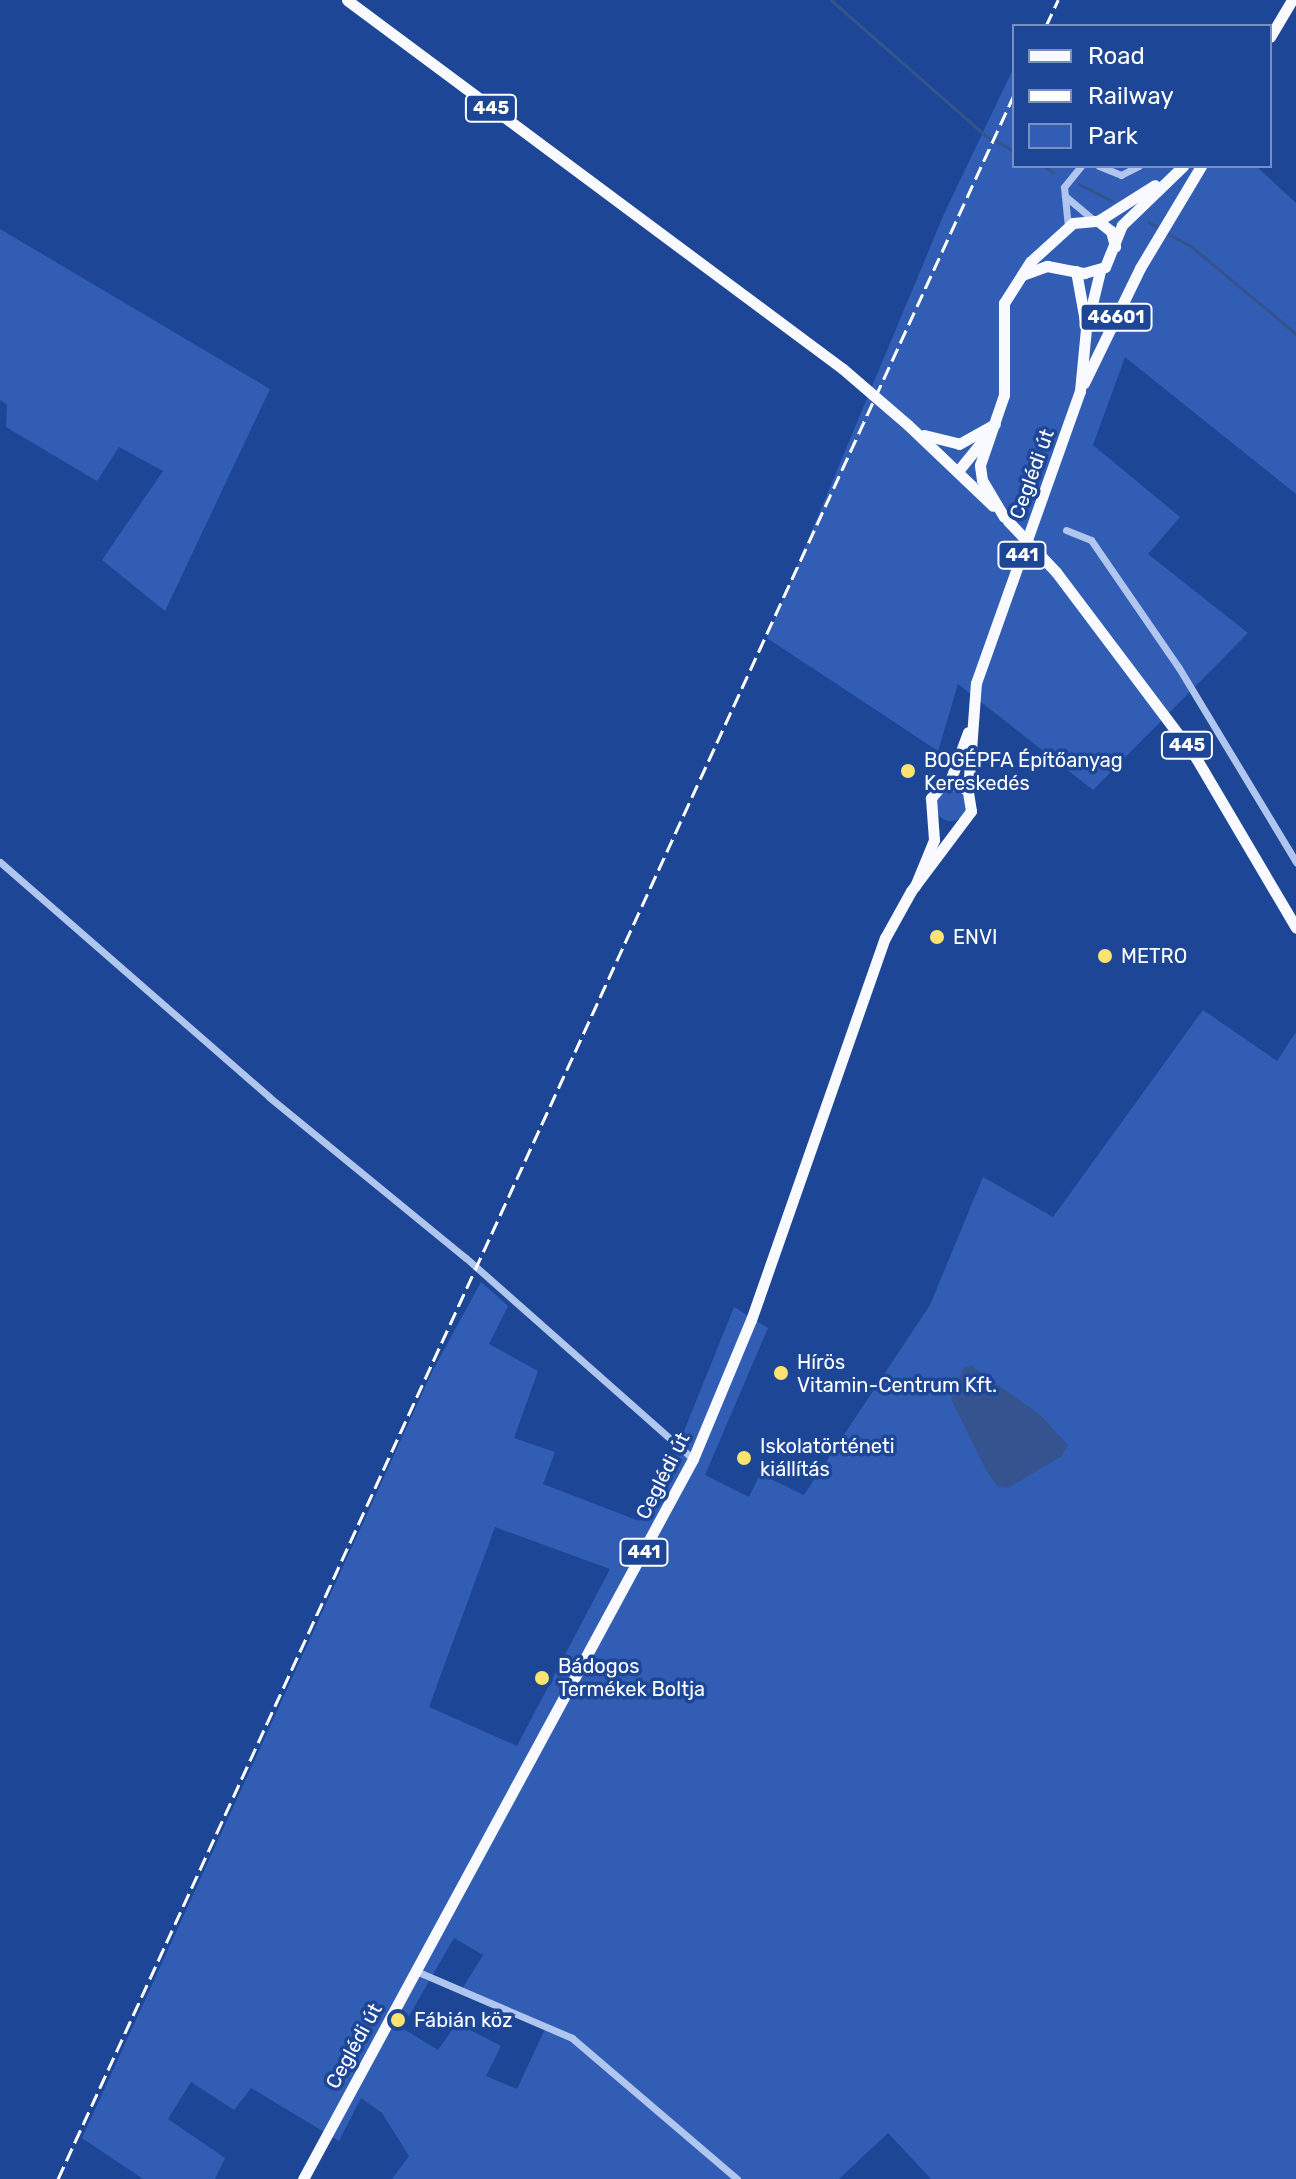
<!DOCTYPE html>
<html>
<head>
<meta charset="utf-8">
<style>
	body { margin:0 }
	#map { position:relative; width:1296px; height:2179px; overflow:hidden; background:#1d4696; font-family:Rubik,sans-serif }
	div>[style] { position:absolute }
	[style*='--x'] { left:calc(var(--x)*1px); top:calc(var(--y)*1px); width:calc(var(--w)*1px); rotate:calc(var(--a)*1deg) }
	.green>* { inset:0; background:#315eb4 }
	.round { border-radius:50% }
	.water>* { inset:0; background:#35538e }
	.stream>* { height:3px; margin:-1.5px; padding:0 1.5px; transform-origin:1.5px; border-radius:1.5px; background:#35538e }
	.minor>* { height:7px; margin:-3.5px; padding:0 3.5px; transform-origin:3.5px; border-radius:3.5px; background:#b0c6ef }
	.primary>* { height:11px; margin:-5.5px; padding:0 5.5px; transform-origin:5.5px; border-radius:5.5px; background:#f8faff }
	.rail>* { height:3px; margin-top:-1.5px; transform-origin:0; background:repeating-linear-gradient(90deg,#fff 0 14px,transparent 0 20px) }
	.primary-bridge>* { height:11px; margin:-5.5px; padding:0 5.5px; transform-origin:5.5px; border-radius:5.5px; background:#f8faff }
	.dots>* { width:22px; height:22px; translate:-50% -50%; box-sizing:border-box; border:4px solid #1d4696; border-radius:50% }
	span { translate:-50% -50%; white-space:nowrap; text-align:center; line-height:1.15; -webkit-text-stroke:7px #1d4696; paint-order:stroke }
	.shield-label span { padding:2px 6px; background:#1d4696; border:2px solid; border-radius:6px; -webkit-text-stroke-width:0 }
	.shield-label { font-size:18px; color:#fff; font-weight:700 }
	.street-label { font-size:20px; color:#fff }
	.poi-label { font-size:20px; color:#fff }
	.left { translate:0 -50%; text-align:left }
	.legend { position:absolute; left:1012px; top:24px; width:260px; height:144px; box-sizing:border-box; background:#1d4696; border:2px solid #7790c0; margin:0; padding:10px 14px; list-style:none; font-size:24px; color:#fff }
	.legend li { display:flex; align-items:center; gap:16px; height:40px }
	.legend b { width:40px; border:2px solid #7790c0 }
</style>
</head>
<body>
<div id="map">
	<div class="green">
		<div style="clip-path:polygon(1014px 67px,1014px 166px,1256px 166px,1296px 203px,1296px 494px,1125px 357px,1093px 445px,1180px 517px,1148px 554px,1248px 633px,1093px 790px,958px 684px,938px 751px,767px 638px,944px 214px)"></div>
		<div style="clip-path:polygon(0 229px,270px 389px,165px 611px,102px 560px,163px 471px,119px 447px,97px 481px,6px 427px,7px 405px,0 400px)"></div>
		<div class="round" style="left:935px;top:789px;width:32px;height:32px"></div>
		<div style="clip-path:polygon(evenodd,1203px 1010px,1277px 1061px,1296px 1032px,1296px 2179px,931px 2179px,888px 2133px,839px 2179px,392px 2179px,409px 2156px,382px 2113px,361px 2098px,339px 2141px,251px 2088px,234px 2110px,191px 2082px,168px 2119px,225px 2158px,215px 2179px,143px 2179px,82px 2138px,432px 1372px,481px 1282px,508px 1306px,489px 1344px,538px 1371px,514px 1438px,555px 1452px,543px 1484px,639px 1521px,672px 1461px,734px 1307px,768px 1328px,705px 1475px,749px 1497px,760px 1474px,804px 1495px,930px 1305px,983px 1177px,1053px 1217px,1203px 1010px,495px 1527px,610px 1569px,517px 1746px,429px 1707px,495px 1527px,1203px 1010px,454px 1938px,483px 1955px,459px 1994px,545px 2029px,517px 2089px,486px 2076px,501px 2046px,457px 2023px,438px 2050px,402px 2028px,454px 1938px)"></div>
	</div>
	<div class="water">
		<div style="clip-path:polygon(972px 1366px,1039px 1414px,1068px 1445px,1062px 1456px,1008px 1488px,998px 1487px,986px 1470px,951px 1399px,963px 1368px)"></div>
	</div>
	<div class="stream">
		<div style="--x:831;--y:0;--w:206;--a:41.3"></div>
		<div style="--x:986;--y:136;--w:32;--a:28"></div>
		<div style="--x:1043;--y:166;--w:12;--a:31"></div>
		<div style="--x:1079;--y:184;--w:37;--a:27"></div>
		<div style="--x:1148;--y:222;--w:13;--a:29"></div>
		<div style="--x:1165;--y:232;--w:31;--a:29"></div>
		<div style="--x:1192;--y:247;--w:136;--a:39.9"></div>
	</div>
	<div class="minor">
		<div style="--x:1099;--y:166;--w:24;--a:22"></div>
		<div style="--x:1121;--y:175;--w:20;--a:-27"></div>
		<div style="--x:1065;--y:196;--w:35;--a:40"></div>
		<div style="--x:1068;--y:227;--w:40;--a:-95.7"></div>
		<div style="--x:1064;--y:187;--w:27;--a:-51"></div>
		<div style="--x:1066;--y:530;--w:27;--a:22"></div>
		<div style="--x:1091;--y:540;--w:155;--a:55.5"></div>
		<div style="--x:1179;--y:668;--w:227;--a:58.9"></div>
		<div style="--x:0;--y:862;--w:357;--a:41.1"></div>
		<div style="--x:269;--y:1097;--w:254;--a:39.3"></div>
		<div style="--x:466;--y:1258;--w:303;--a:41.5"></div>
		<div style="--x:416;--y:1971;--w:170;--a:23.2"></div>
		<div style="--x:572;--y:2038;--w:217;--a:40.5"></div>
	</div>
	<div class="primary">
		<div style="--x:347;--y:0;--w:618;--a:36.65"></div>
		<div style="--x:1270;--y:37;--w:43;--a:-59.3"></div>
		<div style="--x:1098;--y:221;--w:67;--a:-32.3"></div>
		<div style="--x:1076;--y:271;--w:51;--a:79.8"></div>
		<div style="--x:1022;--y:275;--w:27;--a:-20"></div>
		<div style="--x:1047;--y:266;--w:38;--a:11"></div>
		<div style="--x:1084;--y:273;--w:22;--a:-16"></div>
		<div style="--x:1105;--y:267;--w:45;--a:-68"></div>
		<div style="--x:1122;--y:225;--w:85;--a:-44"></div>
		<div style="--x:1084;--y:383;--w:128;--a:-64"></div>
		<div style="--x:1140;--y:268;--w:119;--a:-59.1"></div>
		<div style="--x:908;--y:425;--w:117;--a:43.6"></div>
		<div style="--x:924;--y:435;--w:36;--a:14"></div>
		<div style="--x:959;--y:444;--w:41;--a:-29.1"></div>
		<div style="--x:958;--y:471;--w:40;--a:-51"></div>
		<div style="--x:1004;--y:517;--w:43;--a:-120.7"></div>
		<div style="--x:982;--y:480;--w:15;--a:-98"></div>
		<div style="--x:980;--y:465;--w:74;--a:-71.1"></div>
		<div style="--x:1004;--y:395;--w:92;--a:-90"></div>
		<div style="--x:1004;--y:303;--w:49;--a:-57.6"></div>
		<div style="--x:1030;--y:262;--w:58;--a:-42.2"></div>
		<div style="--x:1073;--y:223;--w:25;--a:-5"></div>
		<div style="--x:1098;--y:221;--w:16;--a:38"></div>
		<div style="--x:1111;--y:231;--w:16;--a:75"></div>
		<div style="--x:1056;--y:572;--w:233;--a:53"></div>
		<div style="--x:1196;--y:758;--w:197;--a:59.5"></div>
		<div style="--x:949;--y:784;--w:55;--a:-69.9"></div>
		<div style="--x:968;--y:791;--w:108;--a:-85.8"></div>
		<div style="--x:976;--y:683;--w:310;--a:-70.4"></div>
		<div style="--x:1080;--y:391;--w:62;--a:-84.5"></div>
		<div style="--x:1086;--y:329;--w:60;--a:-76.4"></div>
		<div style="--x:303;--y:2179;--w:819;--a:-61.56"></div>
		<div style="--x:693;--y:1459;--w:151;--a:-67.4"></div>
		<div style="--x:751;--y:1320;--w:405;--a:-70.7"></div>
		<div style="--x:885;--y:938;--w:54;--a:-61"></div>
		<div style="--x:911;--y:891;--w:100;--a:-53.1"></div>
		<div style="--x:971;--y:811;--w:20;--a:-99"></div>
		<div style="--x:968;--y:791;--w:11;--a:-146"></div>
		<div style="--x:959;--y:785;--w:18;--a:177"></div>
		<div style="--x:941;--y:786;--w:16;--a:130"></div>
		<div style="--x:931;--y:798;--w:42;--a:85.9"></div>
		<div style="--x:934;--y:840;--w:50;--a:112.4"></div>
	</div>
	<div class="rail">
		<div style="--x:1046;--y:26;--w:29;--a:-65"></div>
		<div style="--x:58;--y:2179;--w:2293;--a:-65.36"></div>
	</div>
	<div class="primary-bridge">
		<div style="--x:843;--y:369;--w:86;--a:40.7"></div>
		<div style="--x:1008;--y:521;--w:70;--a:46.7"></div>
	</div>
	<div class="dots">
		<div style="left:908px;top:771px;background:#ffe36f"></div>
		<div style="left:937px;top:937px;background:#ffe36f"></div>
		<div style="left:1105px;top:956px;background:#ffe36f"></div>
		<div style="left:781px;top:1373px;background:#ffe36f"></div>
		<div style="left:744px;top:1458px;background:#ffe36f"></div>
		<div style="left:542px;top:1678px;background:#ffe36f"></div>
		<div style="left:398px;top:2020px;background:#ffe36f"></div>
	</div>
	<div class="shield-label">
		<span style="left:491px;top:108px">445</span>
		<span style="left:1116px;top:317px">46601</span>
		<span style="left:1022px;top:555px">441</span>
		<span style="left:1187px;top:745px">445</span>
		<span style="left:644px;top:1552px">441</span>
	</div>
	<div class="street-label">
		<span style="left:1032px;top:474px;rotate:-70deg">Ceglédi út</span>
		<span style="left:663px;top:1476px;rotate:-63deg">Ceglédi út</span>
		<span style="left:354px;top:2046px;rotate:-61deg">Ceglédi út</span>
	</div>
	<div class="poi-label">
		<span class="left" style="left:924px;top:772px">BOGÉPFA Építőanyag<br>Kereskedés</span>
		<span class="left" style="left:953px;top:937px">ENVI</span>
		<span class="left" style="left:1121px;top:956px">METRO</span>
		<span class="left" style="left:797px;top:1374px">Hírös<br>Vitamin-Centrum Kft.</span>
		<span class="left" style="left:760px;top:1458px">Iskolatörténeti<br>kiállítás</span>
		<span class="left" style="left:558px;top:1678px">Bádogos<br>Termékek Boltja</span>
		<span class="left" style="left:414px;top:2020px">Fábián köz</span>
	</div>
	<ul class="legend">
	<li><b style="height:10px;background:#f8faff"></b>Road</li>
	<li><b style="height:10px;background:#fff"></b>Railway</li>
	<li><b style="height:22px;background:#315eb4"></b>Park</li>
	</ul>
</div>
</body>
</html>
